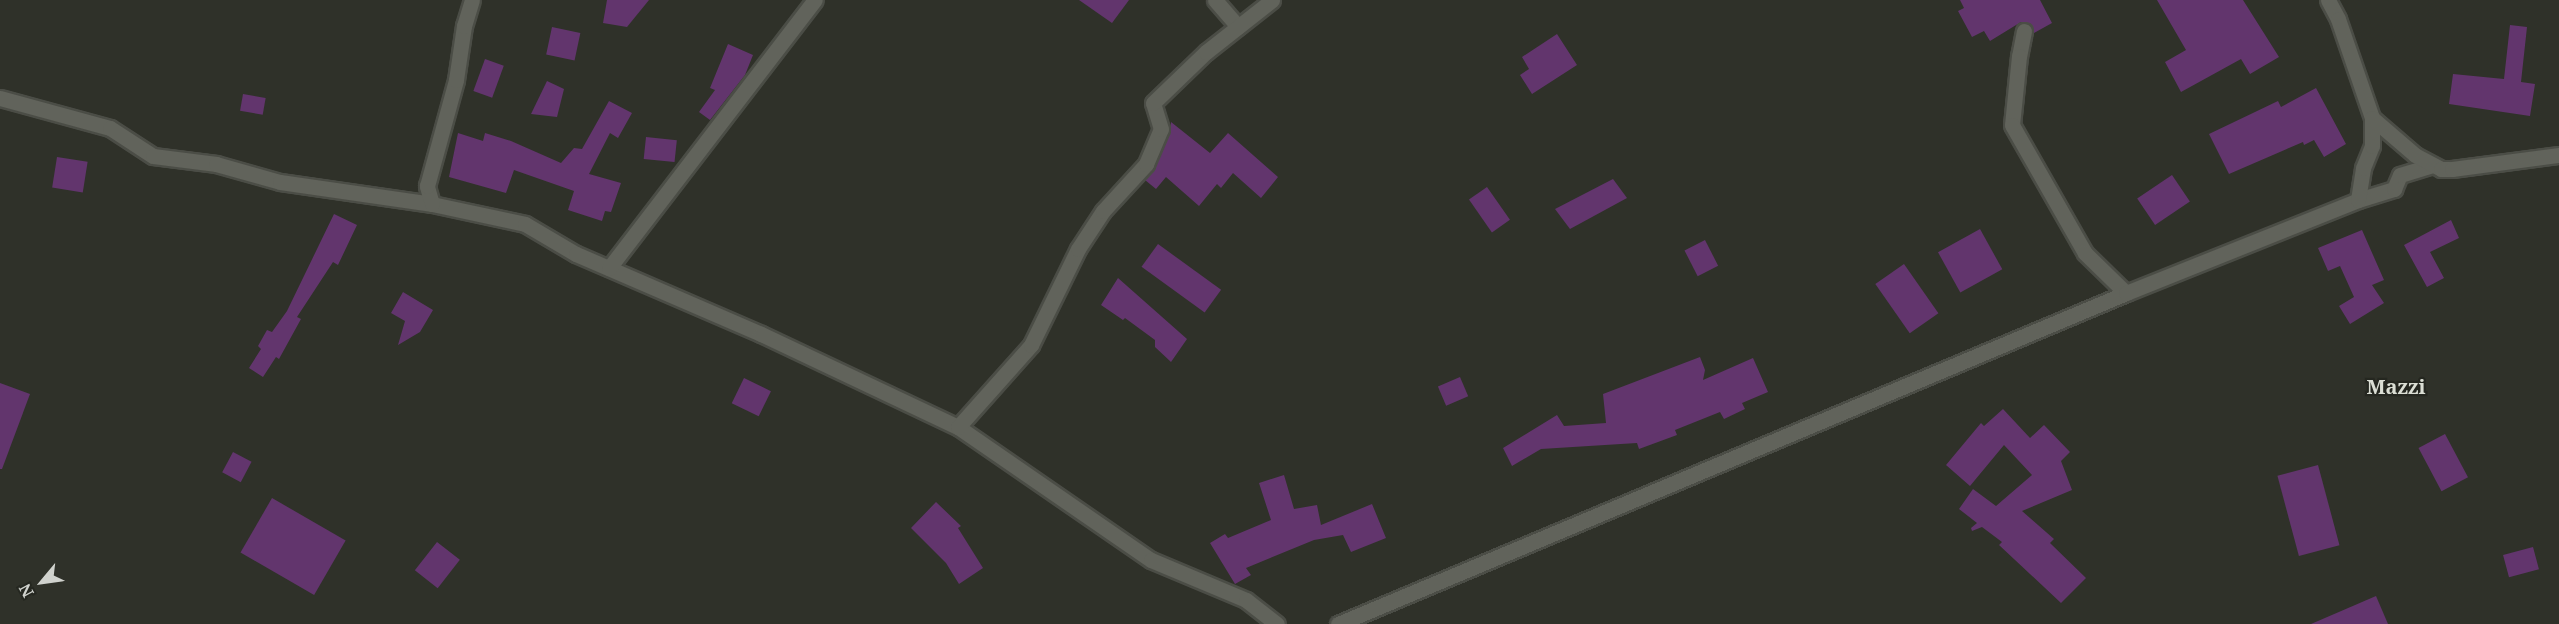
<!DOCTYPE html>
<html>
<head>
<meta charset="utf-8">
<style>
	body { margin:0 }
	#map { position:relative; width:2559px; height:624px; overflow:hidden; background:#2f3129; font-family:"Noto Serif",serif }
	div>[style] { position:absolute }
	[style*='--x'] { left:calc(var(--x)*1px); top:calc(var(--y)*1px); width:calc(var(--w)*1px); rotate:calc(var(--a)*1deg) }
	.building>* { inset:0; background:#62356d; transform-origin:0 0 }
	.roads { filter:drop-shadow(2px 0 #4b4d46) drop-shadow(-2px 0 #4b4d46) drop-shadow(0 2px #4b4d46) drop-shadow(0 -2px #4b4d46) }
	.street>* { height:15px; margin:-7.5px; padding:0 7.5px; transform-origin:7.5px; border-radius:7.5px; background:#61635b }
	.secondary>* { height:15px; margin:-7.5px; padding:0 7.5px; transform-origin:7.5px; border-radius:7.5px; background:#61635b }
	span { translate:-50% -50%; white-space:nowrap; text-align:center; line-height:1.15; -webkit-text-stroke:4.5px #252720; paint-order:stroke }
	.quarter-label { font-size:20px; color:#dbded4; font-weight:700 }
	.north { position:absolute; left:12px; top:552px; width:60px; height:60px; -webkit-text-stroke:4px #252720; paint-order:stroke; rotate:241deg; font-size:16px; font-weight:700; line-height:24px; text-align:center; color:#d0d2cd }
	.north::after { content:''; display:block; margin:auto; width:21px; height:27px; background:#d0d2cd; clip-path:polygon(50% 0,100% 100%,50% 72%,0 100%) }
</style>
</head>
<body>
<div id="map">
	<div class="building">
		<div style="clip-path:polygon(607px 0,649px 0,627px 27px,603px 23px)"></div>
		<div style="clip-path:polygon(1079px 0,1129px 0,1112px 23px)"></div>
		<div style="clip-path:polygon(1960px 0,2040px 0,2052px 23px,2034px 33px,2031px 24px,2021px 22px,1990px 41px,1984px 31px,1972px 37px,1958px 11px,1964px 8px)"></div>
		<div style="clip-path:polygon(2157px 0,2243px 0,2279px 57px,2250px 74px,2241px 59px,2181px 92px,2165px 62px,2186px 50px)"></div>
		<div style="clip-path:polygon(2510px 25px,2527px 27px,2521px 82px,2535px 84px,2530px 116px,2449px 104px,2453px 74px,2504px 79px)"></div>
		<div style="left:552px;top:27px;width:29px;height:28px;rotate:12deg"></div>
		<div style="clip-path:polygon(1557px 34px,1577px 65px,1532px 94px,1520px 75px,1529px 69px,1522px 57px)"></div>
		<div style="clip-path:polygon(728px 44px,753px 55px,745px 75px,710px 120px,699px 112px,715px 90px,710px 88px)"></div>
		<div style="left:485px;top:59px;width:20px;height:34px;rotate:20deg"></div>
		<div style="clip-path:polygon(547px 81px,564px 89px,557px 117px,531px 114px)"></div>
		<div style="clip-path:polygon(2316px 88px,2346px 144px,2324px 157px,2314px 140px,2304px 145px,2303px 142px,2229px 174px,2209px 134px,2278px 101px,2281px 107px)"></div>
		<div style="left:243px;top:94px;width:23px;height:17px;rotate:10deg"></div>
		<div style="clip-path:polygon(609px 101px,632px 113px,618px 138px,610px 133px,589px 174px,621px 183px,611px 212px,605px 211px,602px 221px,568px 210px,574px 191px,514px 170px,506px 193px,449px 177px,458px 133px,483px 141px,485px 133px,511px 141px,561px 163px,574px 148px,582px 149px)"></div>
		<div style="clip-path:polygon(1171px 122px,1210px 153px,1228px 133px,1278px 177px,1261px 198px,1233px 173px,1221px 188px,1217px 184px,1199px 206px,1166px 177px,1156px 189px,1145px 180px,1155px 168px,1170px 133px)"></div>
		<div style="left:646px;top:137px;width:31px;height:22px;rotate:6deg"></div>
		<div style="left:57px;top:157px;width:31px;height:31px;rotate:9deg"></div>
		<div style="left:2172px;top:175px;width:32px;height:42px;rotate:56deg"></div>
		<div style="clip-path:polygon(1613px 179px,1627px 198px,1570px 229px,1555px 209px)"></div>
		<div style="left:1487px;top:187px;width:40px;height:22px;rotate:55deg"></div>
		<div style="clip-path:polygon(334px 214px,357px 225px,338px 265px,333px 262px,297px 317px,301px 319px,279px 359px,276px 357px,263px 377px,249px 368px,261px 349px,258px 346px,267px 330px,272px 332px,287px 311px)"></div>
		<div style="clip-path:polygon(2451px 220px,2459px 238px,2430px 252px,2444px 278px,2427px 287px,2404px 245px)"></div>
		<div style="left:1980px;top:229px;width:46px;height:48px;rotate:61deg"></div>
		<div style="clip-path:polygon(2362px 230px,2384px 280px,2372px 285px,2384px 303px,2350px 324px,2339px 306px,2354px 297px,2340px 266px,2328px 271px,2318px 248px)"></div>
		<div style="left:1705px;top:240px;width:29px;height:23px;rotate:63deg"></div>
		<div style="left:1158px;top:244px;width:78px;height:28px;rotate:36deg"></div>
		<div style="left:1904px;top:264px;width:60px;height:35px;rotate:55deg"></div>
		<div style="clip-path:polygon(1118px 278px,1187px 339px,1171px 362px,1155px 347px,1155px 340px,1125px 318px,1123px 320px,1101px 305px)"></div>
		<div style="clip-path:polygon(403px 292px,433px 310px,420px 332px,398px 345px,405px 321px,391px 313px)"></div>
		<div style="clip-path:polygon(1700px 357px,1705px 370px,1703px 380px,1753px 358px,1768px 392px,1742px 403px,1745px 409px,1724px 419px,1720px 412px,1675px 430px,1677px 435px,1639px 449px,1637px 443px,1541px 449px,1512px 466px,1503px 448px,1557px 415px,1564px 426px,1606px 423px,1603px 394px)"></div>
		<div style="left:1460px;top:377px;width:21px;height:24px;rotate:67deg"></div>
		<div style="left:744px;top:378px;width:30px;height:28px;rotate:26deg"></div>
		<div style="clip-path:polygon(0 383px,30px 394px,2px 469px,0 469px)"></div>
		<div style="clip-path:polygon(2003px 409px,2030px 438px,2044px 425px,2070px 452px,2061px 461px,2072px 490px,2022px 511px,2054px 539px,2050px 543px,2086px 578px,2061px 603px,1999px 545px,2002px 542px,1982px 527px,1972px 531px,1971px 528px,1977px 523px,1959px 509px,1973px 489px,1996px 506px,2032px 475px,2004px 445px,1970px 486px,1946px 465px,1981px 423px,1984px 426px)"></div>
		<div style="left:2445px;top:434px;width:49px;height:30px;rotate:62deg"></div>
		<div style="left:233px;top:452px;width:21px;height:23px;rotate:28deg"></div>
		<div style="left:2318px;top:465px;width:83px;height:42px;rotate:75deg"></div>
		<div style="clip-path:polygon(1284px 475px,1294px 509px,1317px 505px,1321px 525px,1372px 504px,1386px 538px,1351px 552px,1343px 535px,1314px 540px,1246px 568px,1251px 575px,1235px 584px,1210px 543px,1225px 534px,1228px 538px,1271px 520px,1259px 483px)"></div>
		<div style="left:272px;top:498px;width:85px;height:63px;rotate:30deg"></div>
		<div style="clip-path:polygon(936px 502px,961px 526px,958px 528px,983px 568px,959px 584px,946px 563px,911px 528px)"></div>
		<div style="left:437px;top:542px;width:29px;height:36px;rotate:38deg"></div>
		<div style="left:2533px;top:547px;width:23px;height:31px;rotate:75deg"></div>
		<div style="clip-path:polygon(2376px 596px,2388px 624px,2311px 624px)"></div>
	</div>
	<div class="roads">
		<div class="street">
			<div style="--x:1215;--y:0;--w:35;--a:49"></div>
			<div style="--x:2024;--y:31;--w:25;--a:101"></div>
			<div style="--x:2019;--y:56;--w:69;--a:95.8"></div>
			<div style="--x:2012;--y:125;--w:147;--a:60.3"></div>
			<div style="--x:2085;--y:253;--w:57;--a:44.3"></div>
			<div style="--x:0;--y:98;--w:114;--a:15.3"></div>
			<div style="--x:110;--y:128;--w:51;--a:33.1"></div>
			<div style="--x:153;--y:156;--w:64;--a:7.2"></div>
			<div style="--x:216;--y:164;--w:66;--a:15.7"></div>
			<div style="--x:280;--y:182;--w:154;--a:8.2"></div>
			<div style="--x:432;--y:204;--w:95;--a:12.1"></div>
			<div style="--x:525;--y:224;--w:59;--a:30.5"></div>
			<div style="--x:576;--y:254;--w:202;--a:23.4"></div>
			<div style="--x:761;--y:334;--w:218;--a:25.3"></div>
			<div style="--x:958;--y:427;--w:234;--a:34.6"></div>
			<div style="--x:1151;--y:560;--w:103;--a:22.8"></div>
			<div style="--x:1246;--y:600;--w:39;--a:38"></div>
			<div style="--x:432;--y:204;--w:19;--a:-106"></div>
			<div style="--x:427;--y:186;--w:110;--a:-74.7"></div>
			<div style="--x:456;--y:80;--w:55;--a:-81.6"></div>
			<div style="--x:464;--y:26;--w:27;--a:-73"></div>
			<div style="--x:609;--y:268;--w:338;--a:-52.5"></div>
			<div style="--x:958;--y:427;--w:110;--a:-48.3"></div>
			<div style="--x:1031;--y:345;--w:107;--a:-63.9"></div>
			<div style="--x:1078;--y:249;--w:45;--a:-56.7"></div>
			<div style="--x:1103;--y:211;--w:64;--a:-47.5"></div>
			<div style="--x:1146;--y:164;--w:38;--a:-67"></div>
			<div style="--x:1161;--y:129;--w:27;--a:-107"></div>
			<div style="--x:1153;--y:103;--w:74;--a:-43.9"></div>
			<div style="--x:1206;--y:52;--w:84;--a:-38.2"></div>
			<div style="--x:1338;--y:624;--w:855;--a:-22.78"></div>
			<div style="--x:2126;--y:293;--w:250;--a:-21.8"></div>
			<div style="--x:2358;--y:200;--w:38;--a:-17"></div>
			<div style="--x:2394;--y:189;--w:15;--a:-67"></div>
			<div style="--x:2400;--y:175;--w:34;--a:-17"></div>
		</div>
		<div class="secondary">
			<div style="--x:2328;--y:0;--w:21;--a:62"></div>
			<div style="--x:2338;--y:19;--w:105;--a:71"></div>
			<div style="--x:2372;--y:118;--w:57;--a:40.7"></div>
			<div style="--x:2415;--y:155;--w:30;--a:28"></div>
			<div style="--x:2441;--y:169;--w:11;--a:0"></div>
			<div style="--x:2452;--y:169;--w:108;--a:-7.5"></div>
			<div style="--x:2358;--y:200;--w:32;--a:-81"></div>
			<div style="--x:2363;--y:168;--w:24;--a:-68"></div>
			<div style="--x:2372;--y:146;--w:28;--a:-90"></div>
		</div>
	</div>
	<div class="quarter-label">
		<span style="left:2396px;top:386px">Mazzi</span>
	</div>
	<div class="north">N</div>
</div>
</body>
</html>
